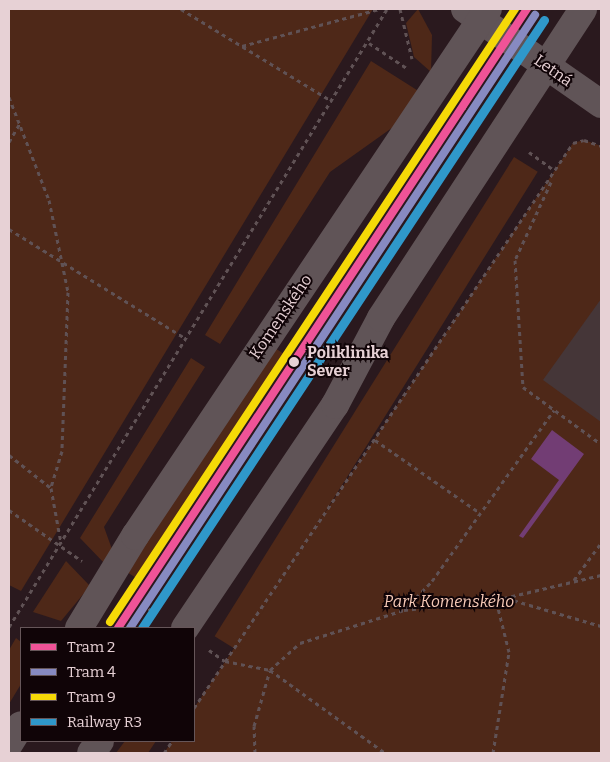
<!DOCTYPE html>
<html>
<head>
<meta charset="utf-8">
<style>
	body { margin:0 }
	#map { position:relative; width:610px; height:762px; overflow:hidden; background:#2a191e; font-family:Bitter,serif }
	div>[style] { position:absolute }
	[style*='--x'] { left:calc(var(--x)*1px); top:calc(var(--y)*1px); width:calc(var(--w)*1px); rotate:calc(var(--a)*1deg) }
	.green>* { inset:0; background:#4e2818; transform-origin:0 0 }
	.water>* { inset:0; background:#723d74 }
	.building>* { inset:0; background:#453638 }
	.path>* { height:3px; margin-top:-1.5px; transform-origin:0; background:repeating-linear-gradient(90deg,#605255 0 4px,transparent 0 8px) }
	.minor>* { height:28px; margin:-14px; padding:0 14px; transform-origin:14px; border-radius:14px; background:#605457 }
	.rail-1>* { height:9px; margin:-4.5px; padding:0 4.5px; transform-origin:4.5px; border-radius:4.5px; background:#2f98ca }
	.tram-1>* { height:8px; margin:-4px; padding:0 4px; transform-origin:4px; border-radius:4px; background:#ef5397 }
	.tram-2>* { height:8px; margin:-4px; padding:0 4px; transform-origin:4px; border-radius:4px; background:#878ac1 }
	.tram-3>* { height:8px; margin:-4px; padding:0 4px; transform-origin:4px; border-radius:4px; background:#f5d907 }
	.dots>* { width:14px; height:14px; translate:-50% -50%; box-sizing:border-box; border:2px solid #100407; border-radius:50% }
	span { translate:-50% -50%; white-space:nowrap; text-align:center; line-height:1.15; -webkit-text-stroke:4px #100407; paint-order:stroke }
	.street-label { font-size:16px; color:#e7d1d5 }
	.stop-label { font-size:16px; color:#e7d1d5; font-weight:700 }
	.left { translate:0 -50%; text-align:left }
	.park-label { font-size:16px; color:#f6c9b6; font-style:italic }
	.frame { position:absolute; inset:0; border:10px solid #e7d1d5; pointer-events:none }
	.legend { position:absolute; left:20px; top:627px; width:175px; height:115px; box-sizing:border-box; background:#100407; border:1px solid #665659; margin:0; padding:6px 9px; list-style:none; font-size:15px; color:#e7d1d5 }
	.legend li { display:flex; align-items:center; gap:10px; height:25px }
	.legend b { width:25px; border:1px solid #665659 }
</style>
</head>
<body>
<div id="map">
	<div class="green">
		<div style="clip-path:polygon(9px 9px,373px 9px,21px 591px,9px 585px)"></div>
		<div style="clip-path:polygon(418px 9px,432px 35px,431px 72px,414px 57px,406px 23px)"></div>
		<div style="clip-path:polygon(371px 61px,420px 92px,403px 120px,330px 172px,220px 344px,205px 335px)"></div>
		<div style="clip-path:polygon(584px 140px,601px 146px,601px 753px,164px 753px,172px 741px,194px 741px,194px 708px,573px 143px)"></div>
		<div style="left:514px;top:157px;width:28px;height:565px;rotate:32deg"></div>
		<div style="clip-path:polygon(275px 348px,287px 356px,157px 553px,154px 551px,147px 561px,150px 564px,139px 580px,127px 572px)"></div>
		<div style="clip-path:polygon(191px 358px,205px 367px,104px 527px,113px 552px,105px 564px,80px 538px)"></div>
		<div style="clip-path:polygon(66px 561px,90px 586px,61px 621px,33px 612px)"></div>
		<div style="clip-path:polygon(16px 638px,21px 642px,21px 684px,9px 704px,9px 650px)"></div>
		<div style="clip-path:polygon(125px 741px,156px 741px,148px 753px,116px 753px)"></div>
	</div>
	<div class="water">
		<div style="clip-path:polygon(552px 430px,584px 454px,523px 538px,519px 536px,559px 480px,531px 459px)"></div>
	</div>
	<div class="building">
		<div style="clip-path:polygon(601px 299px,601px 422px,543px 380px)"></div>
	</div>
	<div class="path">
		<div style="--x:181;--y:9;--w:177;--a:31.4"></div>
		<div style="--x:400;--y:9;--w:51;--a:76.5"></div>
		<div style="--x:369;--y:43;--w:47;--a:33.7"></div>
		<div style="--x:242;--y:46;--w:142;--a:-15.1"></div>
		<div style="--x:9;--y:97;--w:110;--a:68.8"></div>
		<div style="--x:49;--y:200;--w:94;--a:78.3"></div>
		<div style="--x:68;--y:292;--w:159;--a:92.2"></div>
		<div style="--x:62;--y:451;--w:39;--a:107"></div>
		<div style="--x:463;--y:106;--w:14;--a:36"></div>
		<div style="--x:9;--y:142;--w:22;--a:-60"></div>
		<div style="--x:529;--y:152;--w:32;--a:36"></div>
		<div style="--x:551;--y:182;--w:86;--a:114.8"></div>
		<div style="--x:515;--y:260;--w:127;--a:86.4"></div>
		<div style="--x:523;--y:387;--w:97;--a:36.2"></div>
		<div style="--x:9;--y:229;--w:207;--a:31.8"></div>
		<div style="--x:375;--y:440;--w:128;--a:34.8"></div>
		<div style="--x:9;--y:455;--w:53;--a:38.2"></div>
		<div style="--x:51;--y:488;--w:56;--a:79.7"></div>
		<div style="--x:9;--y:510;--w:89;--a:34.9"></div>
		<div style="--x:574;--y:580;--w:46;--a:-53.9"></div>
		<div style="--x:506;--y:598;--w:99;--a:16.4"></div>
		<div style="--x:135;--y:600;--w:24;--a:33"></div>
		<div style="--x:405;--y:609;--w:39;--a:-46"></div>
		<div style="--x:432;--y:581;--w:210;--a:-54.5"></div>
		<div style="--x:9;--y:627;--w:724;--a:-58.55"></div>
		<div style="--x:209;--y:650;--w:19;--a:35"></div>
		<div style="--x:225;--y:661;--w:46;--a:11.3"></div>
		<div style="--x:270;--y:670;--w:142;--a:35.8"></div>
		<div style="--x:194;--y:708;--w:680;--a:-56.15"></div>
		<div style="--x:573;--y:143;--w:11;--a:-15"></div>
		<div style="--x:584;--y:140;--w:18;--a:19"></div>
		<div style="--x:164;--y:753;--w:14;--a:-56"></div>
		<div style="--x:255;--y:753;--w:27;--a:-92"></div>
		<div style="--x:254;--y:726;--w:58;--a:-74.1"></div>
		<div style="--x:270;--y:670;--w:40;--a:-42"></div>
		<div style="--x:300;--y:643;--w:109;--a:-17.6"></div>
		<div style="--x:404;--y:610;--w:93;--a:-6.2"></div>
		<div style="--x:496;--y:600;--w:108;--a:-13.4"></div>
		<div style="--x:493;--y:753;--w:102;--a:-81"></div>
		<div style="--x:509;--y:652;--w:54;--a:-104"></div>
	</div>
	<div class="minor">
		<div style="--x:465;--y:9;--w:166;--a:34.9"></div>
		<div style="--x:79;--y:628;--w:108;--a:-58.7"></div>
		<div style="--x:135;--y:536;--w:634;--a:-56.18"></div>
		<div style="--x:185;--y:628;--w:269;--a:-56.1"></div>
		<div style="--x:335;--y:405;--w:98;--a:-62.1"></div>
		<div style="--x:381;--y:318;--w:369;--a:-56.8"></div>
		<div style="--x:9;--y:744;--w:22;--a:-58"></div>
		<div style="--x:91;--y:753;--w:15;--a:-53"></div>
	</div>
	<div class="rail-1">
		<div style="--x:142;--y:628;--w:729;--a:-56.53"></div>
	</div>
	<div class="tram-1">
		<div style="--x:118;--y:628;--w:742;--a:-56.55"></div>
	</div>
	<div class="tram-2">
		<div style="--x:130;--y:628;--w:735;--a:-56.55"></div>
	</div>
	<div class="tram-3">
		<div style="--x:110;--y:622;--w:735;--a:-56.55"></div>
	</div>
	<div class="dots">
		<div style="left:294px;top:362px;background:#e7d1d5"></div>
	</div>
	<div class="street-label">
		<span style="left:553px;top:71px;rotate:35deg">Letná</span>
		<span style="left:281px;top:317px;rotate:-56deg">Komenského</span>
	</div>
	<div class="stop-label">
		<span class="left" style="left:307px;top:362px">Poliklinika<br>Sever</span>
	</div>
	<div class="park-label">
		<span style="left:449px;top:602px">Park Komenského</span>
	</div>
	<div class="frame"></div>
	<ul class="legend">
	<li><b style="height:6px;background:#ef5397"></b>Tram 2</li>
	<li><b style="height:6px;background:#878ac1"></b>Tram 4</li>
	<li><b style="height:6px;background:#f5d907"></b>Tram 9</li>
	<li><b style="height:6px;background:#2f98ca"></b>Railway R3</li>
	</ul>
</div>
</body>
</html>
